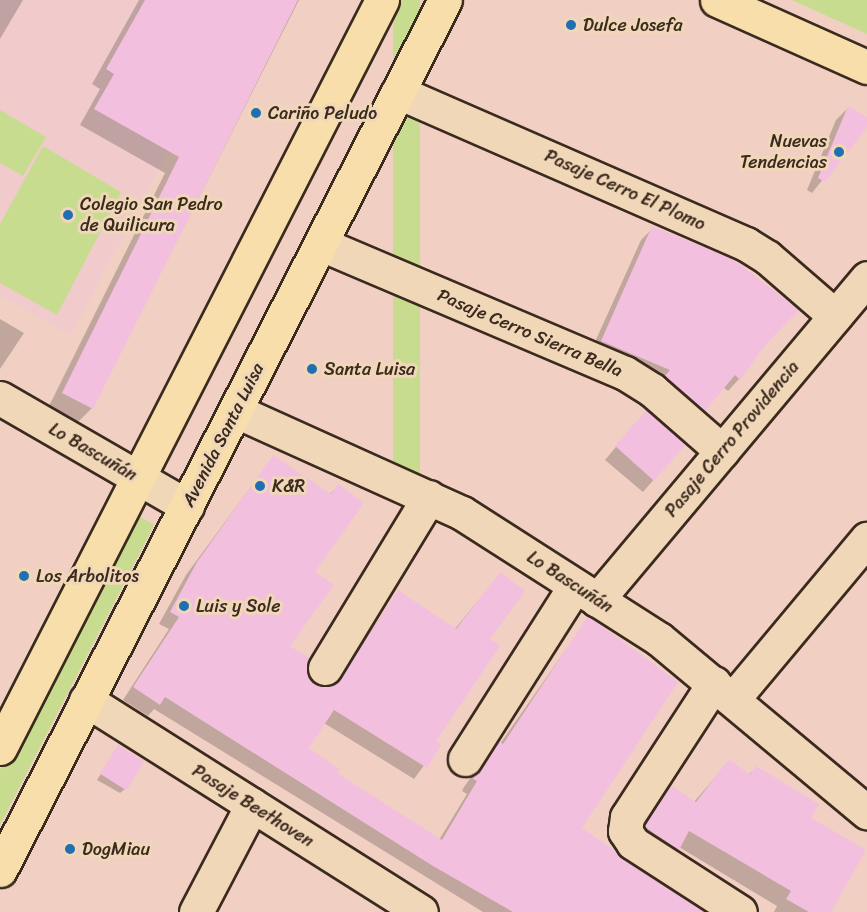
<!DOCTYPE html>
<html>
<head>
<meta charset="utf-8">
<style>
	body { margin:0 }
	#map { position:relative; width:867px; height:912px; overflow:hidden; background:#f1d0c3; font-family:Sriracha,sans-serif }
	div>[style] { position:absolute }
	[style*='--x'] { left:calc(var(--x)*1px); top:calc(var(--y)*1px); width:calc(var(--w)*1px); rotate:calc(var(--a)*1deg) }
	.built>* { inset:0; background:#f1cbcb }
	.green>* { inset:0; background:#c8dc90; transform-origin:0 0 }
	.shadow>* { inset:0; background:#0003 }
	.building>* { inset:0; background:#f2bfde; transform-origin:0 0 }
	.roads { filter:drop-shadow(2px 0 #3b2a1e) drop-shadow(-2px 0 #3b2a1e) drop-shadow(0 2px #3b2a1e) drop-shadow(0 -2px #3b2a1e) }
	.minor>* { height:33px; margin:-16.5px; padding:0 16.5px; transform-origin:16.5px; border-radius:16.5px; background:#f0d7b8 }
	.major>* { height:33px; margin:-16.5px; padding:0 16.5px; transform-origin:16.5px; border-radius:16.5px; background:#f8deab }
	.dots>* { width:16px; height:16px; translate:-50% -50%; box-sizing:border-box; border:3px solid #f0d7b8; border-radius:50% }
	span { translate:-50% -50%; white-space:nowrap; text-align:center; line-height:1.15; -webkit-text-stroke:6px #f0d7b8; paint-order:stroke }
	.poi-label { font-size:18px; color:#3b2a1e }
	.left { translate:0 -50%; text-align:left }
	.right { translate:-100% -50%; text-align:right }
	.street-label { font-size:18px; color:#3b2a1e }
</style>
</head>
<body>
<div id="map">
	<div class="built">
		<div style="clip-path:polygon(0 0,248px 0,71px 336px,0 295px)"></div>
	</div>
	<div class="green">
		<div style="left:393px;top:0;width:27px;height:504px"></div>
		<div style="clip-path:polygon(792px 0,867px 0,867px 34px)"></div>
		<div style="clip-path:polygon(0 110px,46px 137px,23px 176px,0 163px)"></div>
		<div style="clip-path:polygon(43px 146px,121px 192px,57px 315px,0 283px,0 224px)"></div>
		<div style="clip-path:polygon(132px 512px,154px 525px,0 825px,0 770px)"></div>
	</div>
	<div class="shadow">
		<div style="clip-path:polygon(0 0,23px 0,0 39px)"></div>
		<div style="clip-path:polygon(139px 0,299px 0,92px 408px,77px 423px,48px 408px,165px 173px,80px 125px,100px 89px,92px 84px)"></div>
		<div style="clip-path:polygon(848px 108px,867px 118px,867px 124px,812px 193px,807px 190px,836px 120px)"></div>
		<div style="clip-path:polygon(653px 228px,765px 343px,739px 379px,728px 391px,723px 387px,692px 422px,590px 353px,641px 240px)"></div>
		<div style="clip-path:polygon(0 319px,24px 333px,0 369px)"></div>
		<div style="clip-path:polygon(635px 424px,684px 445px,643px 492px,605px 460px)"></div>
		<div style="clip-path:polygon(273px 457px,329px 495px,338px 486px,288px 646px,315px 686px,325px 688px,335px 683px,398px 592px,454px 630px,500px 574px,488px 639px,434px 742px,439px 745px,414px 779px,324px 723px,306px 748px,335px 773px,439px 840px,467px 794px,462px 791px,464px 787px,487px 755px,500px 744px,588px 618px,580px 828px,706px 912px,483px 912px,154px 709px,148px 716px,123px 700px,169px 629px,159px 624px,186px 575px)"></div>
		<div style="clip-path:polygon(118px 747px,126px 788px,120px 793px,97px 780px)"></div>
		<div style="clip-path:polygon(729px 761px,748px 776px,756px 768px,809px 819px,829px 912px,774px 912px,777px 906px,679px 847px,663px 864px,631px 842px,656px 802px,670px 787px,694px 802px)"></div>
	</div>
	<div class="building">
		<div style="clip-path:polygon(145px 0,298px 0,93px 409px,62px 393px,179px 157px,94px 109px,114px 74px,106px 69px)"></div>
		<div style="clip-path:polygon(848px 106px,867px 117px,867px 127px,825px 182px,818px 178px)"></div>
		<div style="clip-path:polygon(652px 226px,733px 259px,799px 310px,766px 344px,740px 380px,735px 375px,705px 411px,665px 376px,670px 370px,601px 341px)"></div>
		<div style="left:647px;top:410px;width:52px;height:48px;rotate:42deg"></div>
		<div style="clip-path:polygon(273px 455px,331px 494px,338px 484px,364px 503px,315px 572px,334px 585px,290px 646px,309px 658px,306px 668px,316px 684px,325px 687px,341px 678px,398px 590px,456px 629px,500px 572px,525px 591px,490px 639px,500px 646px,436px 741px,441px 745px,427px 768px,334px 710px,309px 748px,339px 769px,337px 773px,442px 840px,477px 781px,473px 779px,476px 774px,499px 741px,503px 744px,588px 616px,678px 682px,582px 828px,705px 912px,513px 912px,433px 866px,165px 697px,160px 705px,133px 687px,179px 617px,170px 612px,197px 562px)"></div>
		<div style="left:118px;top:745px;width:31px;height:34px;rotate:32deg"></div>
		<div style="clip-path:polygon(729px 759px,750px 775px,756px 766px,819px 804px,811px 818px,866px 850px,831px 912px,809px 912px,786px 899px,791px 891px,689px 831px,679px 850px,645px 827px,670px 785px,696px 802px)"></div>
	</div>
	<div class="roads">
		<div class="minor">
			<div style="--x:398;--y:92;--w:380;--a:23.6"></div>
			<div style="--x:746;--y:244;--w:25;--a:32"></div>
			<div style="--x:767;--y:257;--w:90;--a:40.9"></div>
			<div style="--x:321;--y:244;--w:330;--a:23"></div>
			<div style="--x:625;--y:373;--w:32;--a:32"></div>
			<div style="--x:652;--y:390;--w:93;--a:41.1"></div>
			<div style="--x:0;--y:398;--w:216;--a:30"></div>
			<div style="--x:236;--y:411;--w:248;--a:24.3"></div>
			<div style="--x:462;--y:513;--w:234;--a:32.6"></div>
			<div style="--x:659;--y:639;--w:271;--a:39.8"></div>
			<div style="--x:597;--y:600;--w:420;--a:-50"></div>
			<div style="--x:325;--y:668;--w:200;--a:-58.7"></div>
			<div style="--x:714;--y:683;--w:160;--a:123"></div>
			<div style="--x:627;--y:817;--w:14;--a:98"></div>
			<div style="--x:625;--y:831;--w:14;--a:56"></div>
			<div style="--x:633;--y:843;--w:127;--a:32.8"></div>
			<div style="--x:733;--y:699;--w:209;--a:-50.1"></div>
			<div style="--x:86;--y:700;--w:396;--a:32.3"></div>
			<div style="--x:465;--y:759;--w:205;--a:-57.6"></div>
			<div style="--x:196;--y:912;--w:121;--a:-62.4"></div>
		</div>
		<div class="major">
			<div style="--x:717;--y:0;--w:164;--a:24.1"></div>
			<div style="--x:0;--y:748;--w:840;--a:-62.95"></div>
			<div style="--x:0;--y:870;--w:977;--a:-62.91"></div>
		</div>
	</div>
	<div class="dots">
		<div style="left:571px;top:25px;background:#1f6fb2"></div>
		<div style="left:256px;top:113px;background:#1f6fb2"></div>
		<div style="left:839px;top:152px;background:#1f6fb2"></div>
		<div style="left:68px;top:215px;background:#1f6fb2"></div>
		<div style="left:312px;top:369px;background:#1f6fb2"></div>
		<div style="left:260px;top:486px;background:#1f6fb2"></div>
		<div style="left:24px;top:576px;background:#1f6fb2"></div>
		<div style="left:184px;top:606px;background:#1f6fb2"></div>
		<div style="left:70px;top:849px;background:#1f6fb2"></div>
	</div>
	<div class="poi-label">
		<span class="left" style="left:583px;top:25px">Dulce Josefa</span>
		<span class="left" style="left:268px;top:113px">Cariño Peludo</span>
		<span class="right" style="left:827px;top:152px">Nuevas<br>Tendencias</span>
		<span class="left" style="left:80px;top:215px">Colegio San Pedro<br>de Quilicura</span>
		<span class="left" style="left:324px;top:369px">Santa Luisa</span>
		<span class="left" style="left:272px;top:486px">K&amp;R</span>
		<span class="left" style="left:36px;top:576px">Los Arbolitos</span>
		<span class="left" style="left:196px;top:606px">Luis y Sole</span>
		<span class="left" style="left:82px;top:849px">DogMiau</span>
	</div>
	<div class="street-label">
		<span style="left:625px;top:190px;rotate:24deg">Pasaje Cerro El Plomo</span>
		<span style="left:530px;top:333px;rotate:23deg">Pasaje Cerro Sierra Bella</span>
		<span style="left:223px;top:435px;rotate:-63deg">Avenida Santa Luisa</span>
		<span style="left:732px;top:439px;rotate:-50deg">Pasaje Cerro Providencia</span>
		<span style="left:93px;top:452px;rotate:30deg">Lo Bascuñán</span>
		<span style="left:570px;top:582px;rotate:33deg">Lo Bascuñán</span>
		<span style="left:253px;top:806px;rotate:32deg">Pasaje Beethoven</span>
	</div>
</div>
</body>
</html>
